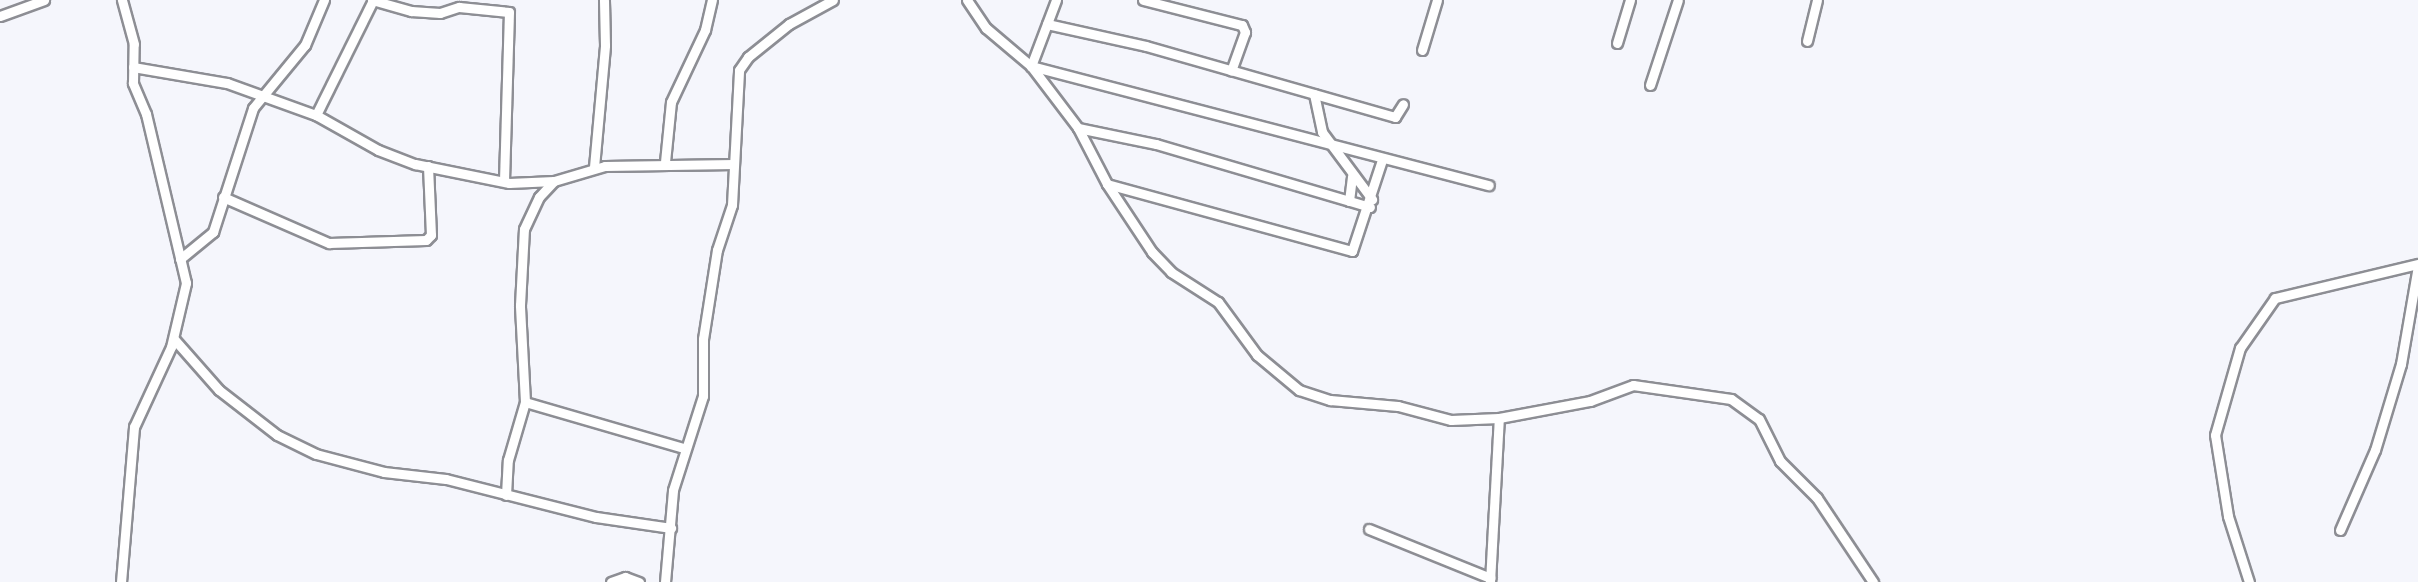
<!DOCTYPE html>
<html>
<head>
<meta charset="utf-8">
<style>
	body { margin:0 }
	#map { position:relative; width:2418px; height:582px; overflow:hidden; background:#f5f6fc; font-family:Spectral,serif }
	div>[style] { position:absolute }
	[style*='--x'] { left:calc(var(--x)*1px); top:calc(var(--y)*1px); width:calc(var(--w)*1px); rotate:calc(var(--a)*1deg) }
	.roads { filter:drop-shadow(2px 0 #8d8e94) drop-shadow(-2px 0 #8d8e94) drop-shadow(0 2px #8d8e94) drop-shadow(0 -2px #8d8e94) }
	.minor>* { height:9px; margin:-4.5px; padding:0 4.5px; transform-origin:4.5px; border-radius:4.5px; background:#fff }
	span { translate:-50% -50%; white-space:nowrap; text-align:center; line-height:1.15; -webkit-text-stroke:5px #fff; paint-order:stroke }
</style>
</head>
<body>
<div id="map">
	<div class="roads">
		<div class="minor">
			<div style="--x:372;--y:0;--w:41;--a:15.8"></div>
			<div style="--x:411;--y:11;--w:29;--a:4"></div>
			<div style="--x:440;--y:13;--w:20;--a:-18"></div>
			<div style="--x:459;--y:7;--w:50;--a:5.7"></div>
			<div style="--x:509;--y:12;--w:169;--a:91.7"></div>
			<div style="--x:967;--y:0;--w:34;--a:56"></div>
			<div style="--x:986;--y:28;--w:59;--a:40.2"></div>
			<div style="--x:1031;--y:66;--w:78;--a:52.8"></div>
			<div style="--x:1078;--y:128;--w:63;--a:62.6"></div>
			<div style="--x:1107;--y:184;--w:82;--a:56.5"></div>
			<div style="--x:1152;--y:252;--w:28;--a:46"></div>
			<div style="--x:1171;--y:272;--w:56;--a:32.6"></div>
			<div style="--x:1218;--y:302;--w:66;--a:53.7"></div>
			<div style="--x:1257;--y:355;--w:55;--a:39.8"></div>
			<div style="--x:1299;--y:390;--w:33;--a:18"></div>
			<div style="--x:1330;--y:400;--w:68;--a:5"></div>
			<div style="--x:1398;--y:406;--w:55;--a:14.8"></div>
			<div style="--x:1451;--y:420;--w:48;--a:-2.4"></div>
			<div style="--x:1499;--y:418;--w:93;--a:-10.6"></div>
			<div style="--x:1590;--y:401;--w:46;--a:-20.4"></div>
			<div style="--x:1633;--y:385;--w:99;--a:8.1"></div>
			<div style="--x:1731;--y:399;--w:34;--a:36"></div>
			<div style="--x:1759;--y:419;--w:47;--a:63.4"></div>
			<div style="--x:1780;--y:461;--w:52;--a:45"></div>
			<div style="--x:1817;--y:498;--w:101;--a:56.3"></div>
			<div style="--x:1056;--y:0;--w:71;--a:110.7"></div>
			<div style="--x:1031;--y:66;--w:473;--a:14.6"></div>
			<div style="--x:1143;--y:0;--w:102;--a:14.2"></div>
			<div style="--x:1242;--y:25;--w:8;--a:67"></div>
			<div style="--x:1245;--y:32;--w:41;--a:109.7"></div>
			<div style="--x:0;--y:16;--w:47;--a:-20"></div>
			<div style="--x:1047;--y:24;--w:101;--a:12.5"></div>
			<div style="--x:1146;--y:46;--w:259;--a:15.9"></div>
			<div style="--x:1395;--y:117;--w:15;--a:-58"></div>
			<div style="--x:1807;--y:41;--w:42;--a:-76.3"></div>
			<div style="--x:1617;--y:43;--w:45;--a:-73.2"></div>
			<div style="--x:1422;--y:50;--w:52;--a:-73.3"></div>
			<div style="--x:133;--y:67;--w:95;--a:9.7"></div>
			<div style="--x:227;--y:83;--w:95;--a:19.8"></div>
			<div style="--x:316;--y:115;--w:71;--a:29.4"></div>
			<div style="--x:378;--y:150;--w:40;--a:21"></div>
			<div style="--x:415;--y:164;--w:96;--a:11.4"></div>
			<div style="--x:509;--y:183;--w:45;--a:-2.5"></div>
			<div style="--x:554;--y:181;--w:53;--a:-16.4"></div>
			<div style="--x:605;--y:166;--w:129;--a:-0.9"></div>
			<div style="--x:1650;--y:85;--w:89;--a:-71.8"></div>
			<div style="--x:1314;--y:94;--w:39;--a:78"></div>
			<div style="--x:1322;--y:132;--w:84;--a:53.3"></div>
			<div style="--x:316;--y:115;--w:128;--a:-63.6"></div>
			<div style="--x:1078;--y:128;--w:80;--a:11.6"></div>
			<div style="--x:1156;--y:144;--w:223;--a:16.4"></div>
			<div style="--x:665;--y:162;--w:60;--a:-84.3"></div>
			<div style="--x:671;--y:102;--w:80;--a:-64.7"></div>
			<div style="--x:705;--y:30;--w:31;--a:-77"></div>
			<div style="--x:594;--y:167;--w:122;--a:-84.8"></div>
			<div style="--x:605;--y:45;--w:45;--a:-91.3"></div>
			<div style="--x:1107;--y:184;--w:254;--a:15.3"></div>
			<div style="--x:1352;--y:251;--w:96;--a:-71.8"></div>
			<div style="--x:223;--y:197;--w:116;--a:23.5"></div>
			<div style="--x:329;--y:243;--w:97;--a:-1.8"></div>
			<div style="--x:426;--y:240;--w:7;--a:-45"></div>
			<div style="--x:431;--y:235;--w:69;--a:-92.5"></div>
			<div style="--x:1349;--y:201;--w:25;--a:-83"></div>
			<div style="--x:180;--y:259;--w:43;--a:-39.3"></div>
			<div style="--x:213;--y:232;--w:130;--a:-72.1"></div>
			<div style="--x:253;--y:108;--w:82;--a:-50.5"></div>
			<div style="--x:305;--y:45;--w:49;--a:-67.1"></div>
			<div style="--x:174;--y:339;--w:68;--a:48.6"></div>
			<div style="--x:219;--y:390;--w:73;--a:37.8"></div>
			<div style="--x:277;--y:435;--w:43;--a:26"></div>
			<div style="--x:316;--y:454;--w:70;--a:14.8"></div>
			<div style="--x:384;--y:472;--w:62;--a:6.4"></div>
			<div style="--x:446;--y:479;--w:155;--a:14.2"></div>
			<div style="--x:596;--y:517;--w:76;--a:8.3"></div>
			<div style="--x:525;--y:402;--w:165;--a:16.2"></div>
			<div style="--x:506;--y:495;--w:35;--a:-87"></div>
			<div style="--x:508;--y:460;--w:60;--a:-73.7"></div>
			<div style="--x:525;--y:402;--w:97;--a:-93"></div>
			<div style="--x:520;--y:305;--w:76;--a:-87"></div>
			<div style="--x:524;--y:229;--w:35;--a:-65"></div>
			<div style="--x:539;--y:197;--w:22;--a:-47"></div>
			<div style="--x:1369;--y:529;--w:131;--a:22"></div>
			<div style="--x:2340;--y:530;--w:87;--a:-66.4"></div>
			<div style="--x:2375;--y:450;--w:90;--a:-73.2"></div>
			<div style="--x:2401;--y:364;--w:99;--a:-80.2"></div>
			<div style="--x:121;--y:582;--w:156;--a:-85.2"></div>
			<div style="--x:134;--y:427;--w:88;--a:-65.2"></div>
			<div style="--x:171;--y:347;--w:66;--a:-76.8"></div>
			<div style="--x:186;--y:283;--w:174;--a:-103.3"></div>
			<div style="--x:146;--y:114;--w:34;--a:-113"></div>
			<div style="--x:133;--y:83;--w:39;--a:-89"></div>
			<div style="--x:134;--y:44;--w:46;--a:-105.3"></div>
			<div style="--x:611;--y:582;--w:15;--a:-20"></div>
			<div style="--x:625;--y:577;--w:15;--a:20"></div>
			<div style="--x:665;--y:582;--w:92;--a:-85"></div>
			<div style="--x:673;--y:490;--w:99;--a:-72.3"></div>
			<div style="--x:703;--y:396;--w:57;--a:-90"></div>
			<div style="--x:703;--y:339;--w:90;--a:-81.1"></div>
			<div style="--x:717;--y:250;--w:47;--a:-71.6"></div>
			<div style="--x:732;--y:205;--w:135;--a:-87"></div>
			<div style="--x:739;--y:70;--w:16;--a:-55"></div>
			<div style="--x:748;--y:57;--w:53;--a:-38.8"></div>
			<div style="--x:789;--y:24;--w:50;--a:-28.6"></div>
			<div style="--x:1490;--y:582;--w:164;--a:-86.9"></div>
			<div style="--x:2249;--y:582;--w:69;--a:-107.7"></div>
			<div style="--x:2228;--y:516;--w:82;--a:-99.1"></div>
			<div style="--x:2215;--y:435;--w:91;--a:-74"></div>
			<div style="--x:2240;--y:348;--w:61;--a:-55"></div>
			<div style="--x:2275;--y:298;--w:147;--a:-13.4"></div>
		</div>
	</div>
</div>
</body>
</html>
